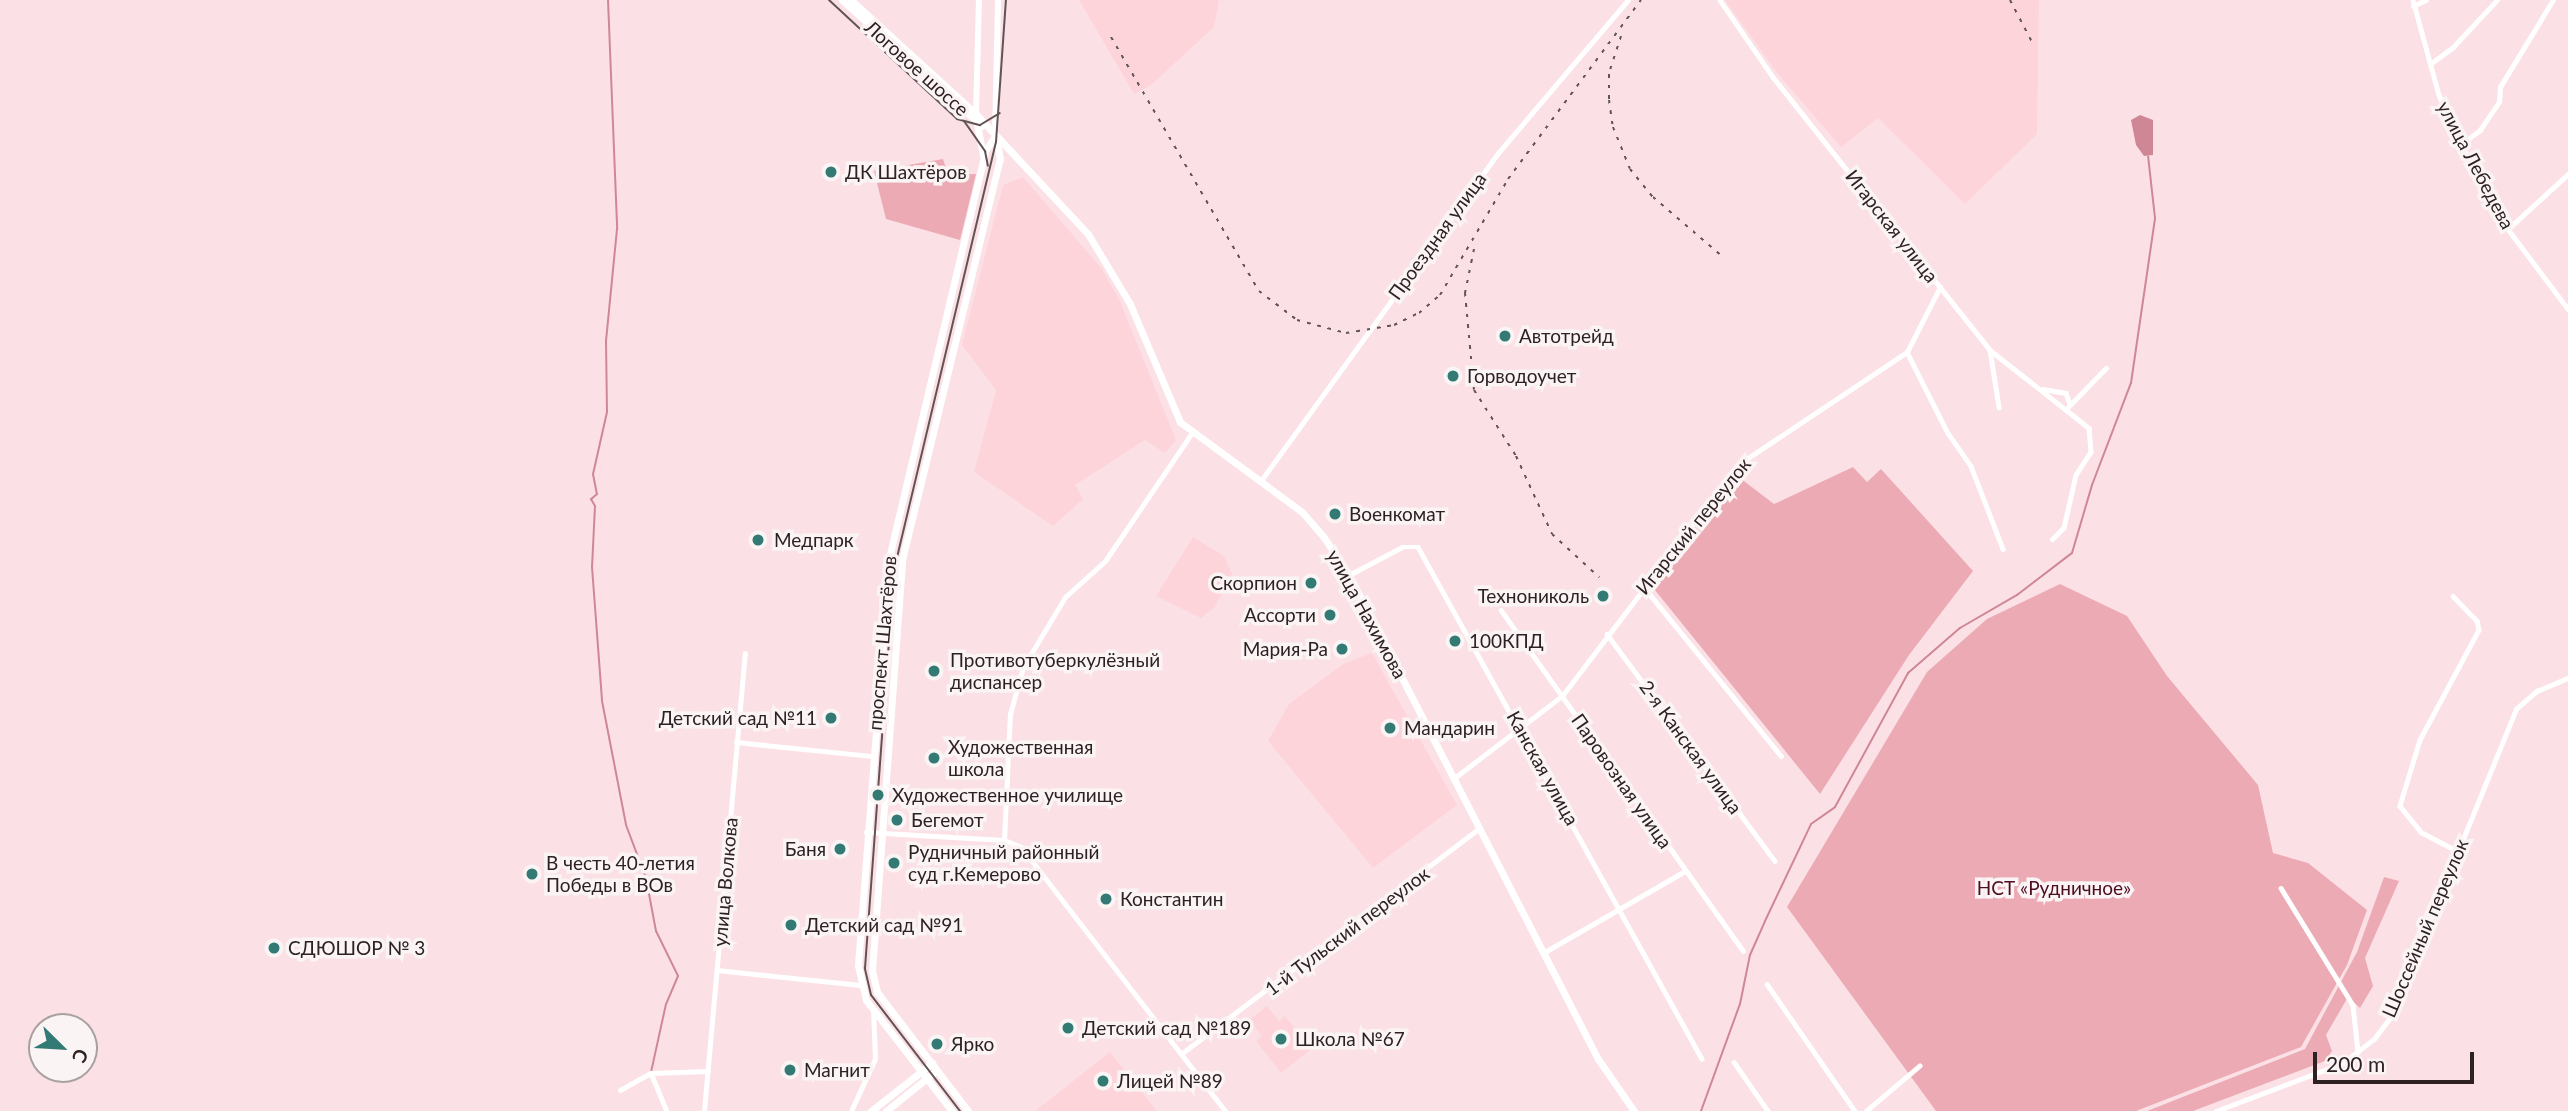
<!DOCTYPE html>
<html>
<head>
<meta charset="utf-8">
<style>
	body { margin:0 }
	#map { position:relative; width:2568px; height:1111px; overflow:hidden; background:#fbe1e5; font-family:Lato,sans-serif }
	div>[style] { position:absolute }
	[style*='--x'] { left:calc(var(--x)*1px); top:calc(var(--y)*1px); width:calc(var(--w)*1px); rotate:calc(var(--a)*1deg) }
	.built>* { inset:0; background:#fed4db }
	.green>* { inset:0; background:#ecaab5 }
	.water>* { inset:0; background:#cf8795 }
	.stream>* { height:2px; margin:-1px; padding:0 1px; transform-origin:1px; border-radius:1px; background:#cf8795 }
	.minor>* { height:4.5px; margin:-2.25px; padding:0 2.25px; transform-origin:2.25px; border-radius:2.25px; background:#fff }
	.tertiary>* { height:5px; margin:-2.5px; padding:0 2.5px; transform-origin:2.5px; border-radius:2.5px; background:#fff }
	.secondary>* { height:6px; margin:-3px; padding:0 3px; transform-origin:3px; border-radius:3px; background:#fff }
	.primary>* { height:7px; margin:-3.5px; padding:0 3.5px; transform-origin:3.5px; border-radius:3.5px; background:#fff }
	.tram>* { height:2px; margin:-1px; padding:0 1px; transform-origin:1px; border-radius:1px; background:#625355 }
	.rail>* { height:2px; margin-top:-1px; transform-origin:0; background:repeating-linear-gradient(90deg,#625355 0 3.5px,transparent 0 10.5px) }
	.dots>* { width:19px; height:19px; translate:-50% -50%; box-sizing:border-box; border:4px solid #faf4f5; border-radius:50% }
	span { translate:-50% -50%; white-space:nowrap; text-align:center; line-height:1.15; -webkit-text-stroke:7px #faf4f5; paint-order:stroke }
	.street-label { font-size:19px; color:#2d2123 }
	.poi-label { font-size:19px; color:#2d2123 }
	.left { translate:0 -50%; text-align:left }
	.right { translate:-100% -50%; text-align:right }
	.park-label { font-size:19px; color:#4d0c21 }
	.north { position:absolute; left:28px; top:1013px; width:70px; height:70px; box-sizing:border-box; background:#faf4f5; border:2px solid #a8a0a1; border-radius:50%; rotate:114deg; font-size:19px; font-weight:700; line-height:28px; text-align:center; color:#2d2123 }
	.north::after { content:''; display:block; margin:auto; width:24px; height:32px; background:#327a73; clip-path:polygon(50% 0,100% 100%,50% 72%,0 100%) }
	.scale { position:absolute; left:2313px; top:1052px; width:161px; height:32px; box-sizing:border-box; border:4px solid #2d2123; border-top:0; padding-left:9px; font-size:21px; line-height:24px; white-space:nowrap; color:#2d2123; -webkit-text-stroke:5px #faf4f5; paint-order:stroke }
</style>
</head>
<body>
<div id="map">
	<div class="built">
		<div style="clip-path:polygon(1079px 0,1219px 0,1214px 27px,1151px 85px,1134px 94px)"></div>
		<div style="clip-path:polygon(1725px 0,2039px 0,2037px 134px,1965px 204px,1878px 118px,1841px 147px,1778px 74px)"></div>
		<div style="clip-path:polygon(1023px 177px,1102px 269px,1120px 301px,1176px 440px,1165px 453px,1145px 440px,1075px 485px,1083px 499px,1053px 526px,974px 472px,996px 390px,962px 345px,1003px 185px)"></div>
		<div style="clip-path:polygon(1193px 537px,1224px 556px,1232px 574px,1214px 608px,1201px 618px,1156px 596px)"></div>
		<div style="clip-path:polygon(1372px 653px,1457px 805px,1373px 868px,1268px 741px,1289px 704px,1343px 664px)"></div>
		<div style="clip-path:polygon(1267px 1006px,1279px 1021px,1285px 1016px,1311px 1049px,1281px 1073px,1256px 1041px,1262px 1036px,1249px 1020px)"></div>
		<div style="clip-path:polygon(1110px 1052px,1157px 1111px,1035px 1111px)"></div>
	</div>
	<div class="green">
		<div style="clip-path:polygon(943px 159px,948px 175px,976px 174px,960px 240px,886px 219px,874px 171px)"></div>
		<div style="clip-path:polygon(1853px 467px,1867px 482px,1881px 469px,1973px 571px,1909px 655px,1820px 794px,1650px 584px,1736px 475px,1774px 504px)"></div>
		<div style="clip-path:polygon(2060px 584px,2127px 616px,2167px 676px,2258px 785px,2273px 853px,2308px 863px,2367px 910px,2347px 965px,2301px 1047px,2136px 1111px,1936px 1111px,1787px 907px,1927px 672px,1987px 619px)"></div>
		<div style="clip-path:polygon(2384px 877px,2399px 881px,2365px 958px,2373px 986px,2360px 1008px,2348px 997px,2326px 1035px,2332px 1051px,2325px 1061px,2193px 1111px,2147px 1111px,2305px 1049px,2357px 952px)"></div>
	</div>
	<div class="water">
		<div style="clip-path:polygon(2140px 115px,2153px 120px,2153px 155px,2144px 156px,2136px 145px,2131px 120px)"></div>
	</div>
	<div class="stream">
		<div style="--x:608;--y:0;--w:229;--a:87.7"></div>
		<div style="--x:617;--y:229;--w:113;--a:95.6"></div>
		<div style="--x:606;--y:341;--w:71;--a:89.2"></div>
		<div style="--x:607;--y:412;--w:64;--a:102.7"></div>
		<div style="--x:593;--y:474;--w:20;--a:79"></div>
		<div style="--x:597;--y:494;--w:8;--a:140"></div>
		<div style="--x:591;--y:499;--w:8;--a:60"></div>
		<div style="--x:595;--y:506;--w:61;--a:92.8"></div>
		<div style="--x:592;--y:567;--w:134;--a:85.7"></div>
		<div style="--x:602;--y:701;--w:126;--a:79"></div>
		<div style="--x:626;--y:825;--w:57;--a:69.3"></div>
		<div style="--x:646;--y:878;--w:54;--a:79.3"></div>
		<div style="--x:656;--y:931;--w:50;--a:63.9"></div>
		<div style="--x:678;--y:976;--w:30;--a:113"></div>
		<div style="--x:666;--y:1004;--w:70;--a:102.4"></div>
		<div style="--x:1701;--y:1111;--w:114;--a:-70"></div>
		<div style="--x:1740;--y:1004;--w:50;--a:-78.5"></div>
		<div style="--x:1750;--y:955;--w:37;--a:-66"></div>
		<div style="--x:1765;--y:921;--w:107;--a:-64.6"></div>
		<div style="--x:1811;--y:824;--w:29;--a:-35"></div>
		<div style="--x:1835;--y:807;--w:153;--a:-61.4"></div>
		<div style="--x:1908;--y:673;--w:69;--a:-40.9"></div>
		<div style="--x:1960;--y:628;--w:66;--a:-30.1"></div>
		<div style="--x:2017;--y:595;--w:69;--a:-37.4"></div>
		<div style="--x:2072;--y:553;--w:71;--a:-73.6"></div>
		<div style="--x:2092;--y:485;--w:109;--a:-69.1"></div>
		<div style="--x:2131;--y:383;--w:167;--a:-81.7"></div>
		<div style="--x:2155;--y:218;--w:62;--a:-96.4"></div>
	</div>
	<div class="minor">
		<div style="--x:1720;--y:0;--w:93;--a:55.5"></div>
		<div style="--x:1773;--y:77;--w:349;--a:51.5"></div>
		<div style="--x:1990;--y:350;--w:126;--a:38.2"></div>
		<div style="--x:2089;--y:428;--w:24;--a:85"></div>
		<div style="--x:2091;--y:452;--w:27;--a:123"></div>
		<div style="--x:2076;--y:475;--w:54;--a:102.8"></div>
		<div style="--x:2064;--y:528;--w:16;--a:135"></div>
		<div style="--x:2413;--y:0;--w:98;--a:74.7"></div>
		<div style="--x:2439;--y:95;--w:54;--a:65.8"></div>
		<div style="--x:2461;--y:144;--w:97;--a:61.1"></div>
		<div style="--x:2508;--y:229;--w:100;--a:53.1"></div>
		<div style="--x:2413;--y:6;--w:14;--a:-25"></div>
		<div style="--x:2430;--y:64;--w:29;--a:-36"></div>
		<div style="--x:2453;--y:47;--w:64;--a:-46.9"></div>
		<div style="--x:2461;--y:144;--w:24;--a:-36"></div>
		<div style="--x:2480;--y:130;--w:34;--a:-56"></div>
		<div style="--x:2499;--y:102;--w:15;--a:-86"></div>
		<div style="--x:2500;--y:87;--w:102;--a:-58.7"></div>
		<div style="--x:2508;--y:229;--w:81;--a:-42.5"></div>
		<div style="--x:1990;--y:350;--w:58;--a:81"></div>
		<div style="--x:1907;--y:352;--w:91;--a:63.2"></div>
		<div style="--x:1948;--y:433;--w:40;--a:55.1"></div>
		<div style="--x:1971;--y:466;--w:89;--a:68.9"></div>
		<div style="--x:2043;--y:389;--w:23;--a:10"></div>
		<div style="--x:2066;--y:393;--w:12;--a:70"></div>
		<div style="--x:2066;--y:409;--w:57;--a:-45.7"></div>
		<div style="--x:1260;--y:482;--w:407;--a:-54.1"></div>
		<div style="--x:1499;--y:152;--w:199;--a:-49.7"></div>
		<div style="--x:1349;--y:575;--w:60;--a:-27.8"></div>
		<div style="--x:1402;--y:547;--w:16;--a:0"></div>
		<div style="--x:1418;--y:547;--w:585;--a:60.98"></div>
		<div style="--x:1643;--y:586;--w:219;--a:50.9"></div>
		<div style="--x:2453;--y:596;--w:35;--a:46"></div>
		<div style="--x:2477;--y:621;--w:9;--a:77"></div>
		<div style="--x:2479;--y:630;--w:125;--a:118.2"></div>
		<div style="--x:2420;--y:740;--w:69;--a:106.9"></div>
		<div style="--x:2400;--y:806;--w:33;--a:51"></div>
		<div style="--x:2421;--y:832;--w:41;--a:27.8"></div>
		<div style="--x:1501;--y:610;--w:418;--a:54.6"></div>
		<div style="--x:1607;--y:634;--w:282;--a:53.5"></div>
		<div style="--x:736;--y:742;--w:137;--a:5.9"></div>
		<div style="--x:1453;--y:779;--w:137;--a:-37.3"></div>
		<div style="--x:1562;--y:696;--w:292;--a:-52.7"></div>
		<div style="--x:1739;--y:464;--w:202;--a:-33.7"></div>
		<div style="--x:1907;--y:352;--w:73;--a:-63.1"></div>
		<div style="--x:2281;--y:888;--w:137;--a:58.4"></div>
		<div style="--x:2353;--y:1005;--w:47;--a:83.9"></div>
		<div style="--x:1543;--y:953;--w:164;--a:-30"></div>
		<div style="--x:717;--y:970;--w:144;--a:6"></div>
		<div style="--x:1767;--y:984;--w:155;--a:55.3"></div>
		<div style="--x:1181;--y:1054;--w:371;--a:-37.1"></div>
		<div style="--x:1734;--y:1062;--w:60;--a:55.2"></div>
		<div style="--x:651;--y:1073;--w:57;--a:-2"></div>
		<div style="--x:620;--y:1090;--w:35;--a:-29"></div>
		<div style="--x:651;--y:1073;--w:41;--a:67.2"></div>
		<div style="--x:704;--y:1111;--w:459;--a:-84.9"></div>
		<div style="--x:851;--y:1111;--w:57;--a:-65.2"></div>
		<div style="--x:875;--y:1059;--w:49;--a:-92.3"></div>
		<div style="--x:1866;--y:1111;--w:70;--a:-40.3"></div>
		<div style="--x:2216;--y:1111;--w:136;--a:-20.7"></div>
		<div style="--x:2343;--y:1063;--w:39;--a:-38"></div>
		<div style="--x:2374;--y:1039;--w:26;--a:-53"></div>
		<div style="--x:2390;--y:1018;--w:334;--a:-67.8"></div>
		<div style="--x:2516;--y:709;--w:28;--a:-41"></div>
		<div style="--x:2537;--y:691;--w:34;--a:-23"></div>
	</div>
	<div class="tertiary">
		<div style="--x:866;--y:832;--w:138;--a:3.3"></div>
		<div style="--x:1004;--y:840;--w:18;--a:22"></div>
		<div style="--x:1021;--y:847;--w:334;--a:52.3"></div>
		<div style="--x:1004;--y:840;--w:126;--a:-87.3"></div>
		<div style="--x:1010;--y:714;--w:49;--a:-74.5"></div>
		<div style="--x:1023;--y:667;--w:82;--a:-59"></div>
		<div style="--x:1065;--y:597;--w:54;--a:-42"></div>
		<div style="--x:1105;--y:561;--w:153;--a:-55.9"></div>
	</div>
	<div class="secondary">
		<div style="--x:976;--y:114;--w:114;--a:-88.5"></div>
		<div style="--x:995;--y:136;--w:136;--a:-88.7"></div>
	</div>
	<div class="primary">
		<div style="--x:842;--y:0;--w:188;--a:42"></div>
		<div style="--x:851;--y:0;--w:169;--a:42.4"></div>
		<div style="--x:976;--y:114;--w:164;--a:47"></div>
		<div style="--x:1088;--y:234;--w:82;--a:59"></div>
		<div style="--x:1130;--y:304;--w:128;--a:67"></div>
		<div style="--x:1180;--y:422;--w:152;--a:36.4"></div>
		<div style="--x:1302;--y:512;--w:32;--a:49"></div>
		<div style="--x:1323;--y:536;--w:47;--a:56.3"></div>
		<div style="--x:1349;--y:575;--w:544;--a:62.78"></div>
		<div style="--x:1598;--y:1059;--w:63;--a:55.3"></div>
		<div style="--x:976;--y:119;--w:37;--a:79"></div>
		<div style="--x:871;--y:1111;--w:78;--a:-38.2"></div>
		<div style="--x:886;--y:1111;--w:65;--a:-38.8"></div>
		<div style="--x:952;--y:1111;--w:140;--a:-127.8"></div>
		<div style="--x:866;--y:1000;--w:36;--a:-103"></div>
		<div style="--x:858;--y:965;--w:408;--a:-85.6"></div>
		<div style="--x:889;--y:558;--w:418;--a:-76.7"></div>
		<div style="--x:985;--y:151;--w:18;--a:-56"></div>
		<div style="--x:968;--y:1111;--w:150;--a:-127.4"></div>
		<div style="--x:877;--y:992;--w:22;--a:-103"></div>
		<div style="--x:872;--y:971;--w:412;--a:-85.8"></div>
		<div style="--x:902;--y:560;--w:413;--a:-76.3"></div>
		<div style="--x:1000;--y:159;--w:22;--a:-100"></div>
	</div>
	<div class="tram">
		<div style="--x:829;--y:0;--w:175;--a:42.9"></div>
		<div style="--x:957;--y:119;--w:24;--a:15"></div>
		<div style="--x:980;--y:125;--w:23;--a:-31"></div>
		<div style="--x:964;--y:121;--w:37;--a:55"></div>
		<div style="--x:985;--y:151;--w:15;--a:79"></div>
		<div style="--x:960;--y:1111;--w:146;--a:-127.5"></div>
		<div style="--x:871;--y:995;--w:28;--a:-103"></div>
		<div style="--x:865;--y:968;--w:399;--a:-85.8"></div>
		<div style="--x:894;--y:570;--w:440;--a:-76.6"></div>
		<div style="--x:996;--y:142;--w:142;--a:-86"></div>
	</div>
	<div class="rail">
		<div style="--x:2010;--y:0;--w:47;--a:62.4"></div>
		<div style="--x:1621;--y:36;--w:40;--a:108"></div>
		<div style="--x:1609;--y:74;--w:26;--a:90"></div>
		<div style="--x:1609;--y:100;--w:27;--a:82"></div>
		<div style="--x:1613;--y:127;--w:45;--a:68"></div>
		<div style="--x:1630;--y:169;--w:36;--a:51"></div>
		<div style="--x:1653;--y:197;--w:92;--a:40.6"></div>
		<div style="--x:1111;--y:37;--w:294;--a:59.8"></div>
		<div style="--x:1259;--y:291;--w:48;--a:37.3"></div>
		<div style="--x:1297;--y:320;--w:51;--a:14.9"></div>
		<div style="--x:1346;--y:333;--w:49;--a:-9.5"></div>
		<div style="--x:1394;--y:325;--w:28;--a:-26"></div>
		<div style="--x:1419;--y:313;--w:28;--a:-41"></div>
		<div style="--x:1440;--y:295;--w:134;--a:-59.6"></div>
		<div style="--x:1508;--y:179;--w:223;--a:-53.4"></div>
		<div style="--x:1474;--y:249;--w:45;--a:101.6"></div>
		<div style="--x:1465;--y:293;--w:97;--a:84.7"></div>
		<div style="--x:1474;--y:390;--w:78;--a:57.5"></div>
		<div style="--x:1516;--y:456;--w:86;--a:65.2"></div>
		<div style="--x:1552;--y:534;--w:64;--a:42.5"></div>
	</div>
	<div class="dots">
		<div style="left:831px;top:172px;background:#327a73"></div>
		<div style="left:1505px;top:336px;background:#327a73"></div>
		<div style="left:1453px;top:376px;background:#327a73"></div>
		<div style="left:1335px;top:514px;background:#327a73"></div>
		<div style="left:758px;top:540px;background:#327a73"></div>
		<div style="left:1311px;top:583px;background:#327a73"></div>
		<div style="left:1603px;top:596px;background:#327a73"></div>
		<div style="left:1330px;top:615px;background:#327a73"></div>
		<div style="left:1455px;top:641px;background:#327a73"></div>
		<div style="left:1342px;top:649px;background:#327a73"></div>
		<div style="left:934px;top:671px;background:#327a73"></div>
		<div style="left:831px;top:718px;background:#327a73"></div>
		<div style="left:1390px;top:728px;background:#327a73"></div>
		<div style="left:934px;top:758px;background:#327a73"></div>
		<div style="left:878px;top:795px;background:#327a73"></div>
		<div style="left:897px;top:820px;background:#327a73"></div>
		<div style="left:840px;top:849px;background:#327a73"></div>
		<div style="left:894px;top:863px;background:#327a73"></div>
		<div style="left:532px;top:874px;background:#327a73"></div>
		<div style="left:1106px;top:899px;background:#327a73"></div>
		<div style="left:791px;top:925px;background:#327a73"></div>
		<div style="left:274px;top:948px;background:#327a73"></div>
		<div style="left:1068px;top:1028px;background:#327a73"></div>
		<div style="left:1281px;top:1039px;background:#327a73"></div>
		<div style="left:937px;top:1044px;background:#327a73"></div>
		<div style="left:790px;top:1070px;background:#327a73"></div>
		<div style="left:1103px;top:1081px;background:#327a73"></div>
	</div>
	<div class="street-label">
		<span style="left:917px;top:68px;rotate:42deg">Логовое шоссе</span>
		<span style="left:2476px;top:165px;rotate:62deg">улица Лебедева</span>
		<span style="left:1892px;top:226px;rotate:52deg">Игарская улица</span>
		<span style="left:1437px;top:236px;rotate:-54deg">Проездная улица</span>
		<span style="left:1693px;top:526px;rotate:-51deg">Игарский переулок</span>
		<span style="left:1367px;top:614px;rotate:61deg">улица Нахимова</span>
		<span style="left:882px;top:643px;rotate:-85deg">проспект Шахтёров</span>
		<span style="left:1691px;top:747px;rotate:54deg">2-я Канская улица</span>
		<span style="left:1543px;top:768px;rotate:61deg">Канская улица</span>
		<span style="left:1622px;top:781px;rotate:55deg">Паровозная улица</span>
		<span style="left:725px;top:882px;rotate:-85deg">улица Волкова</span>
		<span style="left:2425px;top:928px;rotate:-67deg">Шоссейный переулок</span>
		<span style="left:1347px;top:931px;rotate:-37deg">1-й Тульский переулок</span>
	</div>
	<div class="poi-label">
		<span class="left" style="left:845px;top:172px">ДК Шахтёров</span>
		<span class="left" style="left:1519px;top:336px">Автотрейд</span>
		<span class="left" style="left:1467px;top:376px">Горводоучет</span>
		<span class="left" style="left:1349px;top:514px">Военкомат</span>
		<span class="left" style="left:774px;top:540px">Медпарк</span>
		<span class="right" style="left:1297px;top:583px">Скорпион</span>
		<span class="right" style="left:1589px;top:596px">Технониколь</span>
		<span class="right" style="left:1316px;top:615px">Ассорти</span>
		<span class="left" style="left:1469px;top:641px">100КПД</span>
		<span class="right" style="left:1328px;top:649px">Мария-Ра</span>
		<span class="left" style="left:950px;top:671px">Противотуберкулёзный<br>диспансер</span>
		<span class="right" style="left:817px;top:718px">Детский сад №11</span>
		<span class="left" style="left:1404px;top:728px">Мандарин</span>
		<span class="left" style="left:948px;top:758px">Художественная<br>школа</span>
		<span class="left" style="left:892px;top:795px">Художественное училище</span>
		<span class="left" style="left:911px;top:820px">Бегемот</span>
		<span class="right" style="left:826px;top:849px">Баня</span>
		<span class="left" style="left:908px;top:863px">Рудничный районный<br>суд г.Кемерово</span>
		<span class="left" style="left:546px;top:874px">В честь 40-летия<br>Победы в ВОв</span>
		<span class="left" style="left:1120px;top:899px">Константин</span>
		<span class="left" style="left:805px;top:925px">Детский сад №91</span>
		<span class="left" style="left:288px;top:948px">СДЮШОР № 3</span>
		<span class="left" style="left:1082px;top:1028px">Детский сад №189</span>
		<span class="left" style="left:1295px;top:1039px">Школа №67</span>
		<span class="left" style="left:951px;top:1044px">Ярко</span>
		<span class="left" style="left:804px;top:1070px">Магнит</span>
		<span class="left" style="left:1117px;top:1081px">Лицей №89</span>
	</div>
	<div class="park-label">
		<span style="left:2054px;top:888px">НСТ «Рудничное»</span>
	</div>
	<div class="north">С</div>
	<div class="scale">200 m</div>
</div>
</body>
</html>
